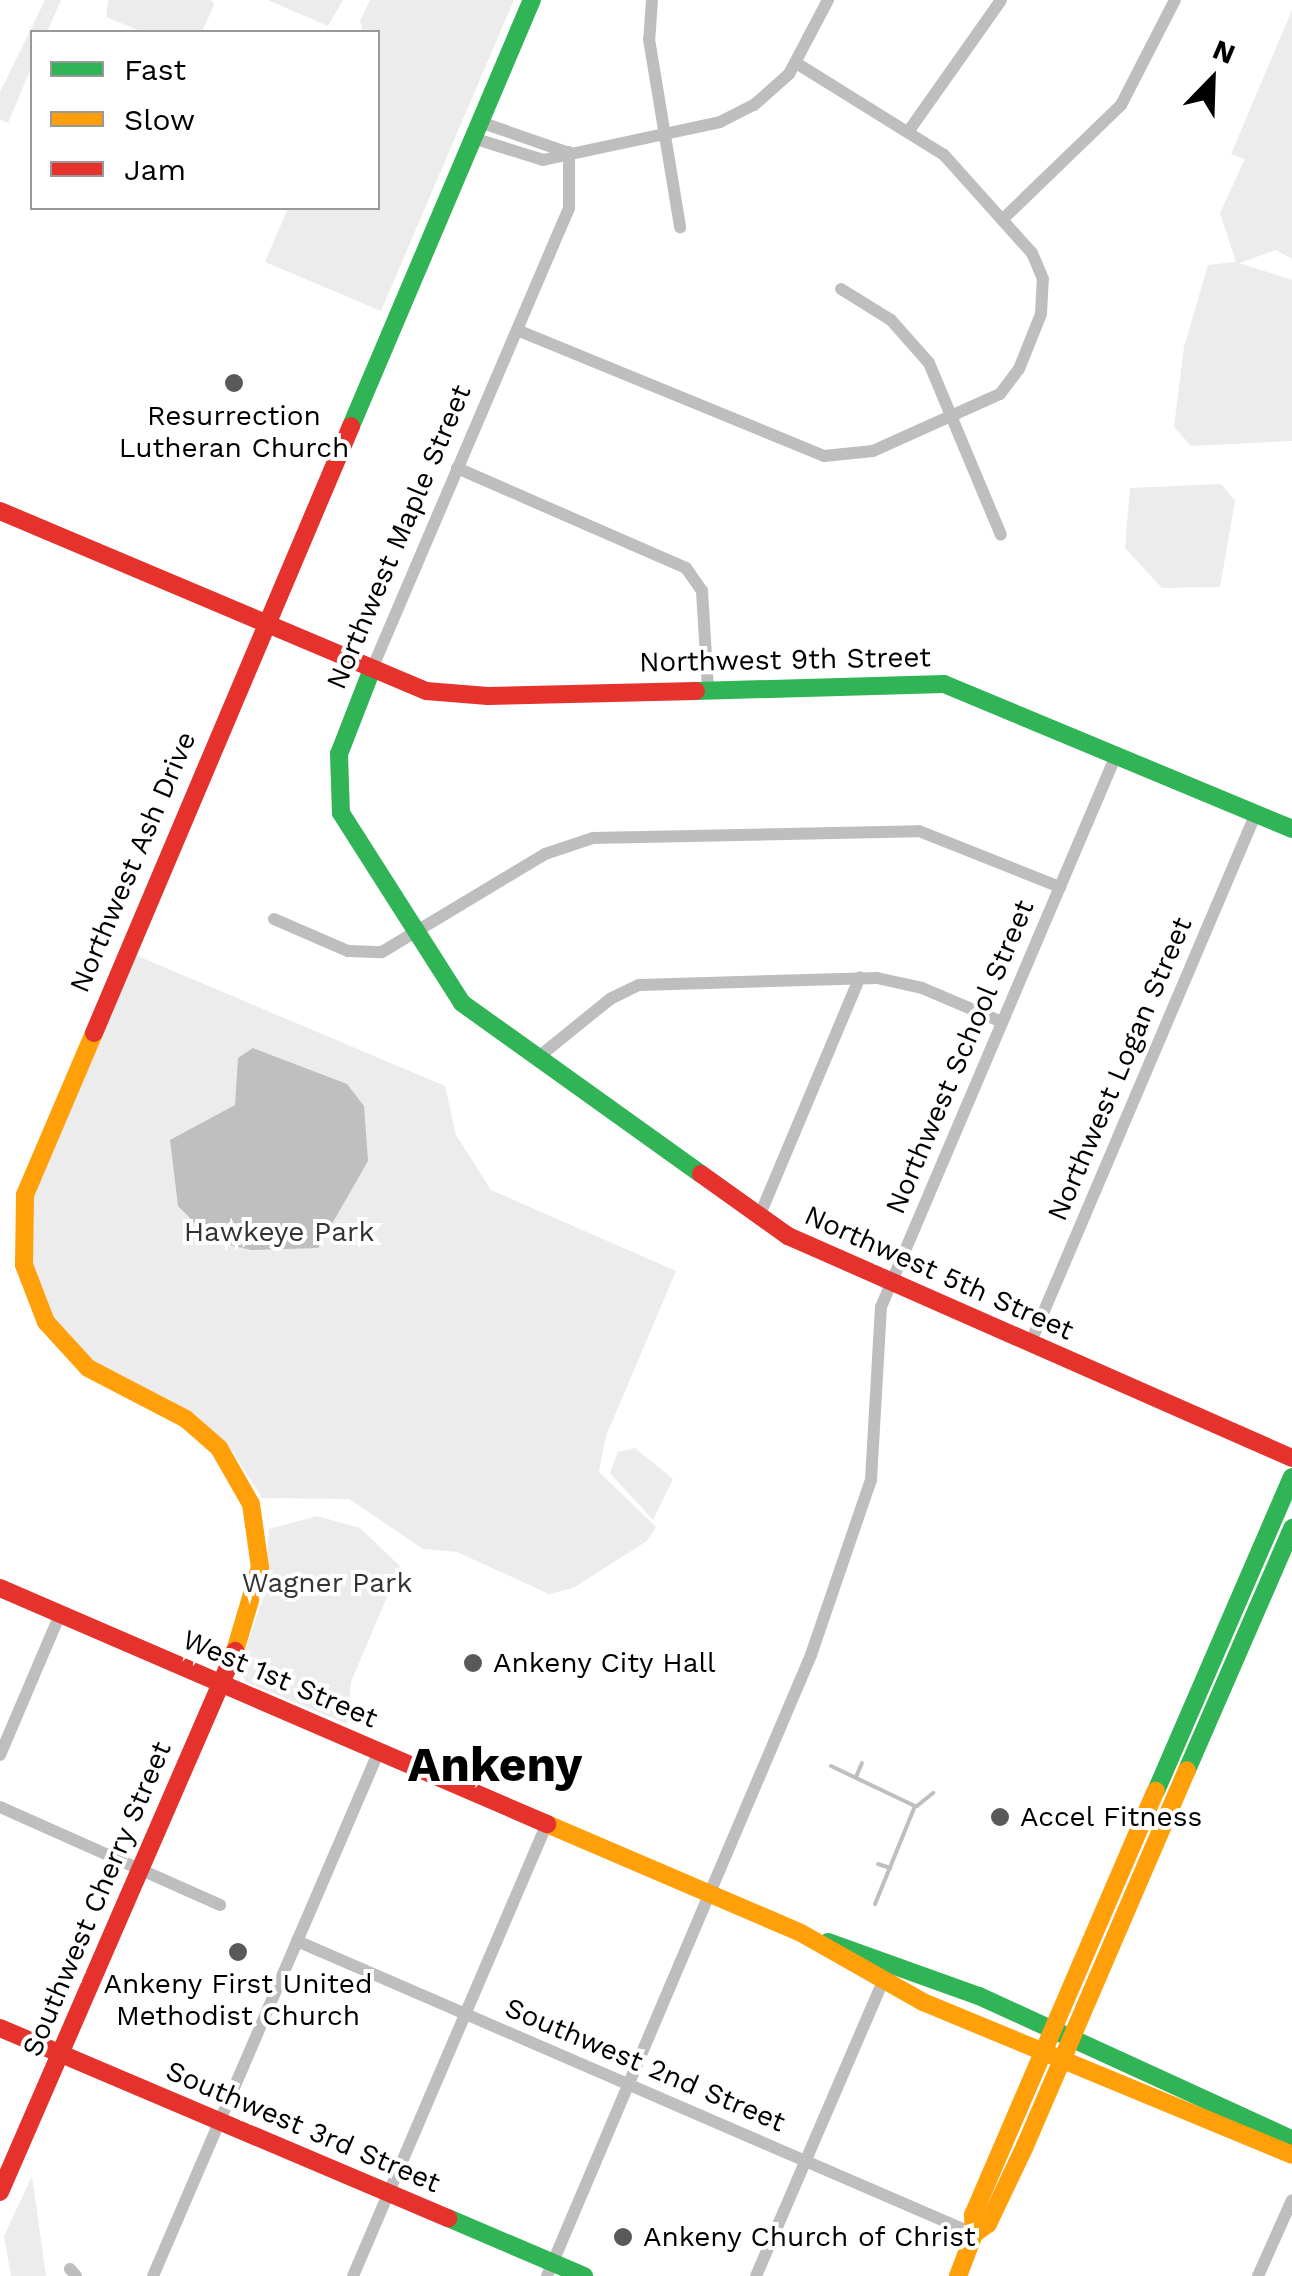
<!DOCTYPE html>
<html>
<head>
<meta charset="utf-8">
<style>
	body { margin:0 }
	#map { position:relative; width:1292px; height:2276px; overflow:hidden; background:#fff; font-family:"Work Sans",sans-serif }
	div>[style] { position:absolute }
	[style*='--x'] { left:calc(var(--x)*1px); top:calc(var(--y)*1px); width:calc(var(--w)*1px); rotate:calc(var(--a)*1deg) }
	.green>* { inset:0; background:#ececec }
	.water>* { inset:0; background:#bfbfbf }
	.stream>* { height:4px; margin:-2px; padding:0 2px; transform-origin:2px; border-radius:2px; background:#bfbfbf }
	.street>* { height:12px; margin:-6px; padding:0 6px; transform-origin:6px; border-radius:6px; background:#bebebe }
	.fast>* { height:18px; margin:-9px; padding:0 9px; transform-origin:9px; border-radius:9px; background:#30b455 }
	.slow>* { height:18px; margin:-9px; padding:0 9px; transform-origin:9px; border-radius:9px; background:#ff9f0a }
	.jam>* { height:18px; margin:-9px; padding:0 9px; transform-origin:9px; border-radius:9px; background:#e5322d }
	.dots>* { width:28px; height:28px; translate:-50% -50%; box-sizing:border-box; border:5px solid #fff; border-radius:50% }
	span { translate:-50% -50%; white-space:nowrap; text-align:center; line-height:1.15; -webkit-text-stroke:8px #fff; paint-order:stroke }
	.poi-label { font-size:28px; color:#000 }
	.left { translate:0 -50%; text-align:left }
	.street-label { font-size:28px; color:#000 }
	.park-label { font-size:28px; color:#333 }
	.town-label { font-size:48px; color:#000; font-weight:700 }
	.legend { position:absolute; left:30px; top:30px; width:350px; height:180px; box-sizing:border-box; background:#fff; border:2px solid #999; margin:0; padding:12px 18px; list-style:none; font-size:30px; color:#000 }
	.legend li { display:flex; align-items:center; gap:20px; height:50px }
	.legend b { width:50px; border:2px solid #999 }
	.north { position:absolute; left:1162px; top:30px; width:100px; height:100px; -webkit-text-stroke:8px #fff; paint-order:stroke; rotate:23deg; font-size:28px; font-weight:700; line-height:40px; text-align:center; color:#000 }
	.north::after { content:''; display:block; margin:auto; width:35px; height:45px; background:#000; clip-path:polygon(50% 0,100% 100%,50% 72%,0 100%) }
</style>
</head>
<body>
<div id="map">
	<div class="green">
		<div style="clip-path:polygon(45px 0,61px 0,47px 32px,32px 32px,32px 66px,8px 123px,0 120px,0 92px)"></div>
		<div style="clip-path:polygon(108px 0,212px 0,214px 5px,202px 32px,143px 32px,106px 17px)"></div>
		<div style="clip-path:polygon(268px 0,343px 0,328px 26px)"></div>
		<div style="clip-path:polygon(370px 0,514px 0,381px 311px,265px 262px,288px 208px,378px 208px,378px 32px,363px 32px,360px 21px)"></div>
		<div style="clip-path:polygon(1292px 10px,1292px 259px,1276px 250px,1239px 263px,1292px 280px,1292px 441px,1191px 446px,1174px 427px,1184px 347px,1208px 265px,1236px 262px,1220px 213px,1245px 159px,1231px 154px)"></div>
		<div style="clip-path:polygon(1221px 484px,1235px 501px,1220px 587px,1162px 588px,1125px 548px,1130px 488px)"></div>
		<div style="clip-path:polygon(133px 954px,445px 1086px,456px 1135px,491px 1190px,676px 1271px,606px 1436px,599px 1472px,656px 1527px,647px 1541px,573px 1588px,549px 1594px,457px 1552px,423px 1549px,349px 1499px,262px 1498px,233px 1452px,194px 1413px,84px 1356px,51px 1315px,30px 1257px,32px 1197px)"></div>
		<div style="clip-path:polygon(635px 1448px,673px 1479px,653px 1520px,610px 1473px,618px 1452px)"></div>
		<div style="clip-path:polygon(317px 1516px,360px 1528px,400px 1566px,351px 1682px,347px 1724px,246px 1682px,239px 1669px,264px 1595px,269px 1529px)"></div>
		<div style="clip-path:polygon(32px 2176px,46px 2276px,11px 2276px,4px 2236px)"></div>
	</div>
	<div class="water">
		<div style="clip-path:polygon(253px 1048px,347px 1084px,364px 1106px,368px 1161px,318px 1248px,251px 1250px,213px 1241px,178px 1206px,170px 1140px,235px 1105px,238px 1058px)"></div>
	</div>
	<div class="stream">
		<div style="--x:831;--y:1766;--w:93;--a:25.5"></div>
		<div style="--x:915;--y:1806;--w:106;--a:112.2"></div>
		<div style="--x:856;--y:1777;--w:15;--a:-67"></div>
		<div style="--x:917;--y:1806;--w:21;--a:-39"></div>
		<div style="--x:878;--y:1864;--w:13;--a:18"></div>
	</div>
	<div class="street">
		<div style="--x:652;--y:0;--w:39;--a:94"></div>
		<div style="--x:649;--y:39;--w:191;--a:80.6"></div>
		<div style="--x:480;--y:122;--w:91;--a:19.2"></div>
		<div style="--x:908;--y:132;--w:161;--a:-54.8"></div>
		<div style="--x:473;--y:138;--w:73;--a:17.4"></div>
		<div style="--x:543;--y:160;--w:181;--a:-12.1"></div>
		<div style="--x:720;--y:122;--w:38;--a:-27"></div>
		<div style="--x:754;--y:105;--w:47;--a:-41.5"></div>
		<div style="--x:789;--y:74;--w:84;--a:-62.2"></div>
		<div style="--x:1004;--y:218;--w:163;--a:-44"></div>
		<div style="--x:1121;--y:105;--w:118;--a:-62.8"></div>
		<div style="--x:841;--y:289;--w:59;--a:31.8"></div>
		<div style="--x:891;--y:320;--w:57;--a:48.5"></div>
		<div style="--x:929;--y:363;--w:186;--a:67.3"></div>
		<div style="--x:517;--y:330;--w:332;--a:22.3"></div>
		<div style="--x:824;--y:456;--w:49;--a:-5.8"></div>
		<div style="--x:873;--y:451;--w:139;--a:-24.2"></div>
		<div style="--x:1000;--y:394;--w:31;--a:-53"></div>
		<div style="--x:1019;--y:369;--w:59;--a:-68.2"></div>
		<div style="--x:1041;--y:314;--w:35;--a:-87"></div>
		<div style="--x:1043;--y:279;--w:28;--a:-113"></div>
		<div style="--x:1032;--y:253;--w:132;--a:-131.9"></div>
		<div style="--x:944;--y:155;--w:172;--a:-148.1"></div>
		<div style="--x:457;--y:468;--w:250;--a:23.6"></div>
		<div style="--x:686;--y:568;--w:28;--a:55"></div>
		<div style="--x:702;--y:591;--w:98;--a:86.5"></div>
		<div style="--x:372;--y:669;--w:501;--a:-66.86"></div>
		<div style="--x:569;--y:208;--w:56;--a:-90"></div>
		<div style="--x:274;--y:919;--w:81;--a:23.4"></div>
		<div style="--x:348;--y:951;--w:34;--a:2"></div>
		<div style="--x:382;--y:952;--w:190;--a:-31"></div>
		<div style="--x:545;--y:854;--w:51;--a:-18.4"></div>
		<div style="--x:593;--y:838;--w:326;--a:-1.2"></div>
		<div style="--x:919;--y:831;--w:152;--a:21.7"></div>
		<div style="--x:536;--y:1059;--w:95;--a:-39"></div>
		<div style="--x:610;--y:999;--w:32;--a:-26"></div>
		<div style="--x:639;--y:985;--w:238;--a:-1.7"></div>
		<div style="--x:877;--y:978;--w:46;--a:12.5"></div>
		<div style="--x:922;--y:988;--w:87;--a:23"></div>
		<div style="--x:759;--y:1217;--w:260;--a:-67.2"></div>
		<div style="--x:1030;--y:1344;--w:577;--a:-66.94"></div>
		<div style="--x:0;--y:1755;--w:153;--a:-66.9"></div>
		<div style="--x:0;--y:1807;--w:241;--a:24"></div>
		<div style="--x:297;--y:1941;--w:738;--a:23.4"></div>
		<div style="--x:70;--y:2269;--w:9;--a:49"></div>
		<div style="--x:153;--y:2276;--w:572;--a:-66.71"></div>
		<div style="--x:353;--y:2276;--w:493;--a:-66.8"></div>
		<div style="--x:547;--y:2276;--w:675;--a:-66.97"></div>
		<div style="--x:811;--y:1655;--w:185;--a:-71.1"></div>
		<div style="--x:871;--y:1480;--w:173;--a:-86.7"></div>
		<div style="--x:881;--y:1307;--w:602;--a:-66.93"></div>
		<div style="--x:756;--y:2276;--w:329;--a:-66.7"></div>
		<div style="--x:1258;--y:2276;--w:83;--a:-65.9"></div>
	</div>
	<div class="fast">
		<div style="--x:351;--y:426;--w:463;--a:-67"></div>
		<div style="--x:372;--y:669;--w:91;--a:111.2"></div>
		<div style="--x:339;--y:754;--w:59;--a:88.1"></div>
		<div style="--x:341;--y:813;--w:225;--a:57.5"></div>
		<div style="--x:462;--y:1003;--w:294;--a:35.6"></div>
		<div style="--x:696;--y:691;--w:248;--a:-1.6"></div>
		<div style="--x:944;--y:684;--w:377;--a:22.6"></div>
		<div style="--x:1187;--y:1770;--w:264;--a:-66.5"></div>
		<div style="--x:1156;--y:1791;--w:342;--a:-66.6"></div>
		<div style="--x:828;--y:1942;--w:160;--a:19.7"></div>
		<div style="--x:979;--y:1996;--w:344;--a:24.6"></div>
		<div style="--x:448;--y:2218;--w:148;--a:23.1"></div>
	</div>
	<div class="slow">
		<div style="--x:94;--y:1033;--w:176;--a:113.1"></div>
		<div style="--x:25;--y:1195;--w:70;--a:90.8"></div>
		<div style="--x:24;--y:1265;--w:61;--a:68.9"></div>
		<div style="--x:46;--y:1322;--w:62;--a:47.6"></div>
		<div style="--x:88;--y:1368;--w:110;--a:27.5"></div>
		<div style="--x:186;--y:1419;--w:44;--a:41.3"></div>
		<div style="--x:219;--y:1448;--w:64;--a:60.3"></div>
		<div style="--x:251;--y:1504;--w:64;--a:81.9"></div>
		<div style="--x:260;--y:1567;--w:88;--a:106.6"></div>
		<div style="--x:547;--y:1824;--w:276;--a:23.2"></div>
		<div style="--x:801;--y:1933;--w:140;--a:29.5"></div>
		<div style="--x:923;--y:2002;--w:399;--a:22.5"></div>
		<div style="--x:974;--y:2234;--w:17;--a:-36"></div>
		<div style="--x:988;--y:2224;--w:86;--a:-64.6"></div>
		<div style="--x:1025;--y:2146;--w:409;--a:-66.7"></div>
		<div style="--x:958;--y:2276;--w:45;--a:-69.1"></div>
		<div style="--x:974;--y:2234;--w:19;--a:-93"></div>
		<div style="--x:973;--y:2215;--w:462;--a:-66.7"></div>
	</div>
	<div class="jam">
		<div style="--x:0;--y:511;--w:462;--a:22.9"></div>
		<div style="--x:426;--y:691;--w:62;--a:4.6"></div>
		<div style="--x:488;--y:696;--w:208;--a:-1.4"></div>
		<div style="--x:94;--y:1033;--w:659;--a:-67.05"></div>
		<div style="--x:701;--y:1174;--w:107;--a:35.5"></div>
		<div style="--x:788;--y:1236;--w:551;--a:23.77"></div>
		<div style="--x:0;--y:1588;--w:596;--a:23.34"></div>
		<div style="--x:0;--y:2028;--w:487;--a:23"></div>
		<div style="--x:0;--y:2192;--w:590;--a:-66.52"></div>
	</div>
	<div class="dots">
		<div style="left:234px;top:383px;background:#595959"></div>
		<div style="left:473px;top:1663px;background:#595959"></div>
		<div style="left:1000px;top:1817px;background:#595959"></div>
		<div style="left:238px;top:1952px;background:#595959"></div>
		<div style="left:623px;top:2237px;background:#595959"></div>
	</div>
	<div class="poi-label">
		<span style="left:234px;top:432px">Resurrection<br>Lutheran Church</span>
		<span class="left" style="left:493px;top:1663px">Ankeny City Hall</span>
		<span class="left" style="left:1020px;top:1817px">Accel Fitness</span>
		<span style="left:238px;top:2000px">Ankeny First United<br>Methodist Church</span>
		<span class="left" style="left:643px;top:2237px">Ankeny Church of Christ</span>
	</div>
	<div class="street-label">
		<span style="left:399px;top:537px;rotate:-67deg">Northwest Maple Street</span>
		<span style="left:785px;top:660px;rotate:-1deg">Northwest 9th Street</span>
		<span style="left:133px;top:862px;rotate:-67deg">Northwest Ash Drive</span>
		<span style="left:960px;top:1057px;rotate:-67deg">Northwest School Street</span>
		<span style="left:1120px;top:1069px;rotate:-67deg">Northwest Logan Street</span>
		<span style="left:939px;top:1273px;rotate:24deg">Northwest 5th Street</span>
		<span style="left:280px;top:1679px;rotate:23deg">West 1st Street</span>
		<span style="left:97px;top:1899px;rotate:-67deg">Southwest Cherry Street</span>
		<span style="left:645px;top:2065px;rotate:23deg">Southwest 2nd Street</span>
		<span style="left:303px;top:2127px;rotate:23deg">Southwest 3rd Street</span>
	</div>
	<div class="park-label">
		<span style="left:279px;top:1232px">Hawkeye Park</span>
		<span style="left:327px;top:1583px">Wagner Park</span>
	</div>
	<div class="town-label">
		<span style="left:495px;top:1765px">Ankeny</span>
	</div>
	<ul class="legend">
	<li><b style="height:12px;background:#30b455"></b>Fast</li>
	<li><b style="height:12px;background:#ff9f0a"></b>Slow</li>
	<li><b style="height:12px;background:#e5322d"></b>Jam</li>
	</ul>
	<div class="north">N</div>
</div>
</body>
</html>
